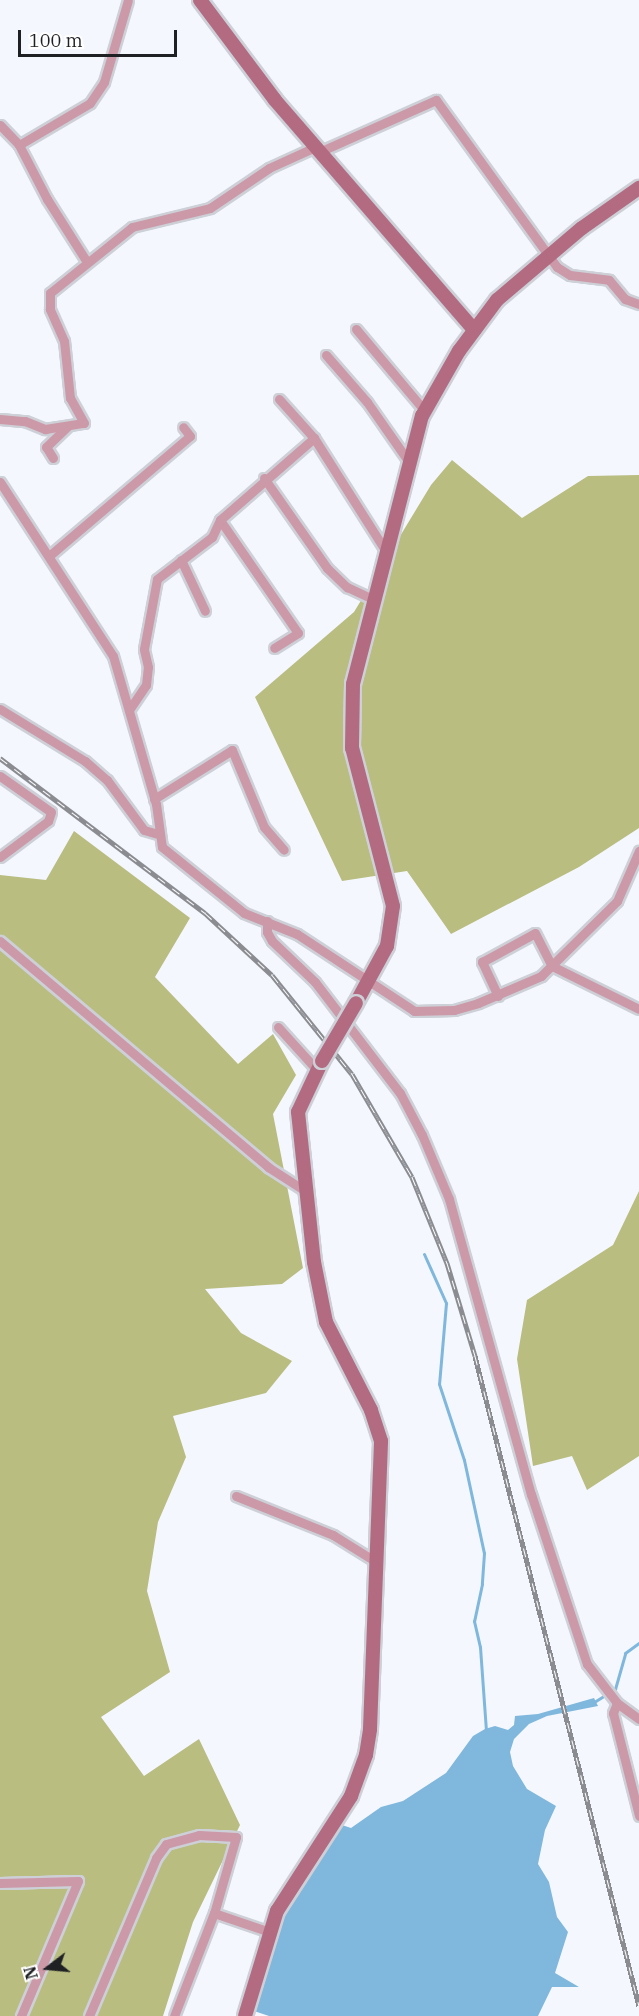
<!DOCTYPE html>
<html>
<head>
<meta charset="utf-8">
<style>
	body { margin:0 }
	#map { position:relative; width:639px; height:2016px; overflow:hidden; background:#f4f7fe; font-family:"IBM Plex Serif",serif }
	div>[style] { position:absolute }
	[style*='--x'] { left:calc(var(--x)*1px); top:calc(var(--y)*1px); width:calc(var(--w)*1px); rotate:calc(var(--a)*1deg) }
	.forest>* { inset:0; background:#b9bd80 }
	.water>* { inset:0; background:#7fb7dd }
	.stream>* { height:3px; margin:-1.5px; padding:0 1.5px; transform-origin:1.5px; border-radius:1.5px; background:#7fb7dd }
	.roads { filter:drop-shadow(2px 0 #cdd0d7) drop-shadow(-2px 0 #cdd0d7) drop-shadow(0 2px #cdd0d7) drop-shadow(0 -2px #cdd0d7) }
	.street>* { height:9px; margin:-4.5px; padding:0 4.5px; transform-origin:4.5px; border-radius:4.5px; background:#cc99a8 }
	.secondary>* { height:14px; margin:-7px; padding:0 7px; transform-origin:7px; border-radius:7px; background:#b36b82 }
	.rail>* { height:5px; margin-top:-2.5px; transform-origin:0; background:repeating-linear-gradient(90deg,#fff 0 9px,#8a8c92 0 18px); box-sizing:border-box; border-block:2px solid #8a8c92 }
	.bridges { filter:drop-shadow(2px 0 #cdd0d7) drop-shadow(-2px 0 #cdd0d7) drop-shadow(0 2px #cdd0d7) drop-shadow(0 -2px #cdd0d7) }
	.secondary-bridge>* { height:14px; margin:-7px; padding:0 7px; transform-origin:7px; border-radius:7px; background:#b36b82 }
	span { translate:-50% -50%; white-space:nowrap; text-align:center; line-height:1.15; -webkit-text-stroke:4.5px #fff; paint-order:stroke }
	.north { position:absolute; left:18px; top:1938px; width:60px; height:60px; -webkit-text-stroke:4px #fff; paint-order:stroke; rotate:254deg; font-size:16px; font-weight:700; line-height:24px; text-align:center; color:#1e2024 }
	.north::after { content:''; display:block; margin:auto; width:21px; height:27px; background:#1e2024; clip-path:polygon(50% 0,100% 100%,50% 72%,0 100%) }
	.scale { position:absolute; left:18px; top:30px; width:159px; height:27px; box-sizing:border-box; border:3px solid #1e2024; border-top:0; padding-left:8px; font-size:18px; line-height:21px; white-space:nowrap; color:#1e2024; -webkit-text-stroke:4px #fff; paint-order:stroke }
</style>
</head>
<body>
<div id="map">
	<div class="forest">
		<div style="clip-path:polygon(452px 460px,522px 518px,588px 476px,639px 475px,639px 828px,579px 867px,451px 934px,407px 871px,342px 881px,255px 697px,354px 612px,431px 485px)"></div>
		<div style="clip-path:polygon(74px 831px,190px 918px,155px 977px,238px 1064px,273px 1034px,296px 1075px,273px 1114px,303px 1268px,282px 1284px,205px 1289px,241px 1333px,292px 1361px,266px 1393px,173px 1416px,186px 1457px,158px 1522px,147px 1591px,170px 1672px,101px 1717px,144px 1776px,199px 1739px,240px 1825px,193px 1922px,163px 2016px,0 2016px,0 875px,46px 880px)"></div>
		<div style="clip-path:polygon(639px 1191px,639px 1456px,587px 1490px,572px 1456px,533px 1466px,517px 1359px,527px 1300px,613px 1245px)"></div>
	</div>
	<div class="water">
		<div style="clip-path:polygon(594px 1698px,598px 1706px,547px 1716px,529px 1724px,514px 1739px,510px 1752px,513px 1766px,527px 1789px,556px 1806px,545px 1830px,538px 1864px,549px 1882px,557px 1917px,568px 1932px,555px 1973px,579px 1987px,552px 1987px,538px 2016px,269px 2016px,251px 2010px,281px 1918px,342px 1825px,351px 1828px,381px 1807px,403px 1801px,446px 1773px,473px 1736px,485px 1729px,495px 1726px,508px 1730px,514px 1725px,515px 1716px,538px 1714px)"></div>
	</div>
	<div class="stream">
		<div style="--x:424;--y:1254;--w:54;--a:65.8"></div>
		<div style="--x:446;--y:1303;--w:81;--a:94.9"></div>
		<div style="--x:439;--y:1384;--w:80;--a:71.8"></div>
		<div style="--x:464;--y:1460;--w:95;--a:77.9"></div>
		<div style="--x:484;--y:1553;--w:31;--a:94"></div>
		<div style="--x:482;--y:1584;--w:38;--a:102"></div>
		<div style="--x:474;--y:1621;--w:27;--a:77"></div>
		<div style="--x:480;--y:1647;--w:83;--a:85.9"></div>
		<div style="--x:594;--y:1702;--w:25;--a:-32"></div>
		<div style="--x:615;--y:1689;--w:37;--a:-74"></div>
		<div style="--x:625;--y:1653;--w:17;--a:-36"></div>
	</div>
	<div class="roads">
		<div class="street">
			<div style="--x:0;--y:125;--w:28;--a:46"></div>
			<div style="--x:19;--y:145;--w:61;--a:62.6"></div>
			<div style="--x:47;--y:199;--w:75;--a:57.6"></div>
			<div style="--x:19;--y:145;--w:82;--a:-30.6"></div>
			<div style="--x:90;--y:103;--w:25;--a:-56"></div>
			<div style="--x:104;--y:82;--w:85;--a:-73.7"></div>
			<div style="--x:319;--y:152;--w:128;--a:-24"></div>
			<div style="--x:436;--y:100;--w:206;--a:54.1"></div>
			<div style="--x:557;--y:267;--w:15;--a:32"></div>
			<div style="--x:570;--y:275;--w:39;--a:7"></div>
			<div style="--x:609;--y:280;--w:25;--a:50"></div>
			<div style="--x:625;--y:299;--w:15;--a:20"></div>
			<div style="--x:356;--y:329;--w:106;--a:50"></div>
			<div style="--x:326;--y:355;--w:62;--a:48.9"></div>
			<div style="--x:367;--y:402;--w:73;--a:55"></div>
			<div style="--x:279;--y:399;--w:52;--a:48.1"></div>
			<div style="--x:0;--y:419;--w:25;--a:5"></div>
			<div style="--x:25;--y:421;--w:22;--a:22"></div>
			<div style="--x:45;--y:429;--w:39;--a:-9"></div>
			<div style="--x:84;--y:423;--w:29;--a:-119"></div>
			<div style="--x:70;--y:398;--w:57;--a:-96"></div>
			<div style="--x:64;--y:341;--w:35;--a:-114"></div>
			<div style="--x:50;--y:309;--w:16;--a:-90"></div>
			<div style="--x:50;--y:293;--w:105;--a:-38.8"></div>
			<div style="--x:132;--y:227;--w:80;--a:-13.7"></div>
			<div style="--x:210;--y:208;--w:71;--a:-34.1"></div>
			<div style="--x:269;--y:168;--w:51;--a:-24.5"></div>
			<div style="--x:53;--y:458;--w:13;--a:-122"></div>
			<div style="--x:46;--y:447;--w:30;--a:-44"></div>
			<div style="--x:264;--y:478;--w:110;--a:55"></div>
			<div style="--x:327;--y:568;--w:28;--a:44"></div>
			<div style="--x:347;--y:587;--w:29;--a:25"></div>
			<div style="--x:0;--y:482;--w:207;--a:57"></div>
			<div style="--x:113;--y:656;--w:154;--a:73.8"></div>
			<div style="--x:156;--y:804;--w:43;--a:82.1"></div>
			<div style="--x:162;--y:847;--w:105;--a:38.8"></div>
			<div style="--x:244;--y:913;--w:57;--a:21.6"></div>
			<div style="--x:297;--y:934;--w:140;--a:33.3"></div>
			<div style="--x:414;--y:1011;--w:40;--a:-1.4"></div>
			<div style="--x:454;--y:1010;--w:25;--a:-16"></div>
			<div style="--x:478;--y:1003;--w:69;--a:-23.2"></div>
			<div style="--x:541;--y:976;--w:107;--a:-44.6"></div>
			<div style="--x:617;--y:901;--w:55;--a:-66.3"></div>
			<div style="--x:220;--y:520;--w:137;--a:55.4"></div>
			<div style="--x:298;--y:633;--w:28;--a:148"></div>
			<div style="--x:49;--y:556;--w:185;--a:-40.4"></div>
			<div style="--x:190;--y:436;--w:11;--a:-128"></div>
			<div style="--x:181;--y:560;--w:56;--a:64.8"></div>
			<div style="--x:0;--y:709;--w:100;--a:31.5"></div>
			<div style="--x:85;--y:761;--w:29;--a:41"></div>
			<div style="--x:107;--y:780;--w:62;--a:53.5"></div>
			<div style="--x:144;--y:830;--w:15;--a:16"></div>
			<div style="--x:129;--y:710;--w:30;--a:-56"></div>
			<div style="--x:146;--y:685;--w:18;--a:-84"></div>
			<div style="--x:148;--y:667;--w:18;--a:-103"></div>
			<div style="--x:144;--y:649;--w:71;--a:-79.5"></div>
			<div style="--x:157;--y:579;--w:69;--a:-37.4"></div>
			<div style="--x:212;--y:537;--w:19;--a:-65"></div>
			<div style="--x:220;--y:520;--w:125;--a:-41.1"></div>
			<div style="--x:314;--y:438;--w:133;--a:57.6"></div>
			<div style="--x:0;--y:776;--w:62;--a:35.2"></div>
			<div style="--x:51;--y:812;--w:9;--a:108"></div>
			<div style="--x:48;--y:821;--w:60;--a:143.1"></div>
			<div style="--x:154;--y:799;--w:92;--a:-32.1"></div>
			<div style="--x:232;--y:750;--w:83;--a:67.4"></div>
			<div style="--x:264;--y:827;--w:30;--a:49"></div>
			<div style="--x:267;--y:921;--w:11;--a:90"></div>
			<div style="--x:267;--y:932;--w:10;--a:61"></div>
			<div style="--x:272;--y:941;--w:59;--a:43.6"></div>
			<div style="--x:315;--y:982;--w:140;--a:52.6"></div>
			<div style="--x:400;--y:1093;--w:47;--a:62.4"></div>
			<div style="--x:422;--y:1135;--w:69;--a:67.1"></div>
			<div style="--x:449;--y:1199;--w:306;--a:74.5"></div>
			<div style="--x:531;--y:1494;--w:179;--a:71.8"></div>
			<div style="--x:587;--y:1664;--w:49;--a:52.4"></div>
			<div style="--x:617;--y:1703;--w:27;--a:36"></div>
			<div style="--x:0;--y:941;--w:351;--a:40.1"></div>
			<div style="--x:268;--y:1167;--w:43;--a:32.6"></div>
			<div style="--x:498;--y:996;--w:38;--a:-115"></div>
			<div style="--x:482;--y:962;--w:60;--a:-28.7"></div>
			<div style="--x:535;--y:933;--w:37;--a:63"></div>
			<div style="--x:552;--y:966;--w:97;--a:26.3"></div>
			<div style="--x:278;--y:1027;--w:58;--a:47.8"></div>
			<div style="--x:236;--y:1496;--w:105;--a:21.9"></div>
			<div style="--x:333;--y:1535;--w:53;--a:31.9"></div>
			<div style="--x:617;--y:1703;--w:11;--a:112"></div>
			<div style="--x:613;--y:1713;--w:106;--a:75.8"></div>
			<div style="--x:0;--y:1883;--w:78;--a:-1.5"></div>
			<div style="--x:78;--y:1881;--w:147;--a:112.9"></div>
			<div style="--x:214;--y:1913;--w:59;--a:18.7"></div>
			<div style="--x:89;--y:2016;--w:172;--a:-67"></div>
			<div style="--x:156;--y:1858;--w:17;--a:-54"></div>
			<div style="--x:166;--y:1844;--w:34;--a:-15"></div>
			<div style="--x:199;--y:1835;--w:37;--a:3"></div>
			<div style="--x:236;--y:1837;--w:79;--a:106.1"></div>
			<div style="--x:214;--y:1913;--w:110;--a:111.2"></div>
		</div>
		<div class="secondary">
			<div style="--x:200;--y:0;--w:125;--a:53.1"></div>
			<div style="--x:275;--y:100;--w:304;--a:49.1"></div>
			<div style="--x:356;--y:1003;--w:65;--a:-61.5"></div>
			<div style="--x:387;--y:946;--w:40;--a:-81.5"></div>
			<div style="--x:393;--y:906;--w:163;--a:-104.5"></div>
			<div style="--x:352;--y:748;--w:64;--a:-89.1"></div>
			<div style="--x:353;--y:684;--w:277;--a:-75.6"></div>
			<div style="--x:422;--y:416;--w:75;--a:-60.4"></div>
			<div style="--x:459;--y:351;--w:64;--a:-53.3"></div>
			<div style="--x:497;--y:300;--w:111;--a:-40.3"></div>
			<div style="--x:582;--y:228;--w:70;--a:-35.1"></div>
			<div style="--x:245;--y:2016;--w:110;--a:-73.1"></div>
			<div style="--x:277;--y:1911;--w:137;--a:-57.2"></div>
			<div style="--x:351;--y:1796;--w:44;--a:-69.9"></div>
			<div style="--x:366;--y:1755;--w:26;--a:-81"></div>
			<div style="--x:370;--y:1729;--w:288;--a:-87.8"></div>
			<div style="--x:381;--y:1441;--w:33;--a:-108"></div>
			<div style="--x:371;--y:1410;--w:99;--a:-117.1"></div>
			<div style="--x:326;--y:1322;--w:61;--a:-101.3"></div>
			<div style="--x:314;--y:1262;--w:151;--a:-96.1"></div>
			<div style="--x:298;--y:1112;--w:56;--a:-64.8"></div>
		</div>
	</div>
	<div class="rail">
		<div style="--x:0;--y:758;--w:257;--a:37.1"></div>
		<div style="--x:205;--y:913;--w:91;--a:42.8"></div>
		<div style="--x:272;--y:975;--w:127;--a:51.1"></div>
		<div style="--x:352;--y:1074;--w:119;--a:59.8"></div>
		<div style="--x:412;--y:1177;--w:93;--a:67.9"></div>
		<div style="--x:447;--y:1263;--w:97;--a:73.2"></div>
		<div style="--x:475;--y:1356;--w:670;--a:75.84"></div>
	</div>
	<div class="bridges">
		<div class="secondary-bridge">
			<div style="--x:322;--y:1061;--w:67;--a:-59.6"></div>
		</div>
	</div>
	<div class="north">N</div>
	<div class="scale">100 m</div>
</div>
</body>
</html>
